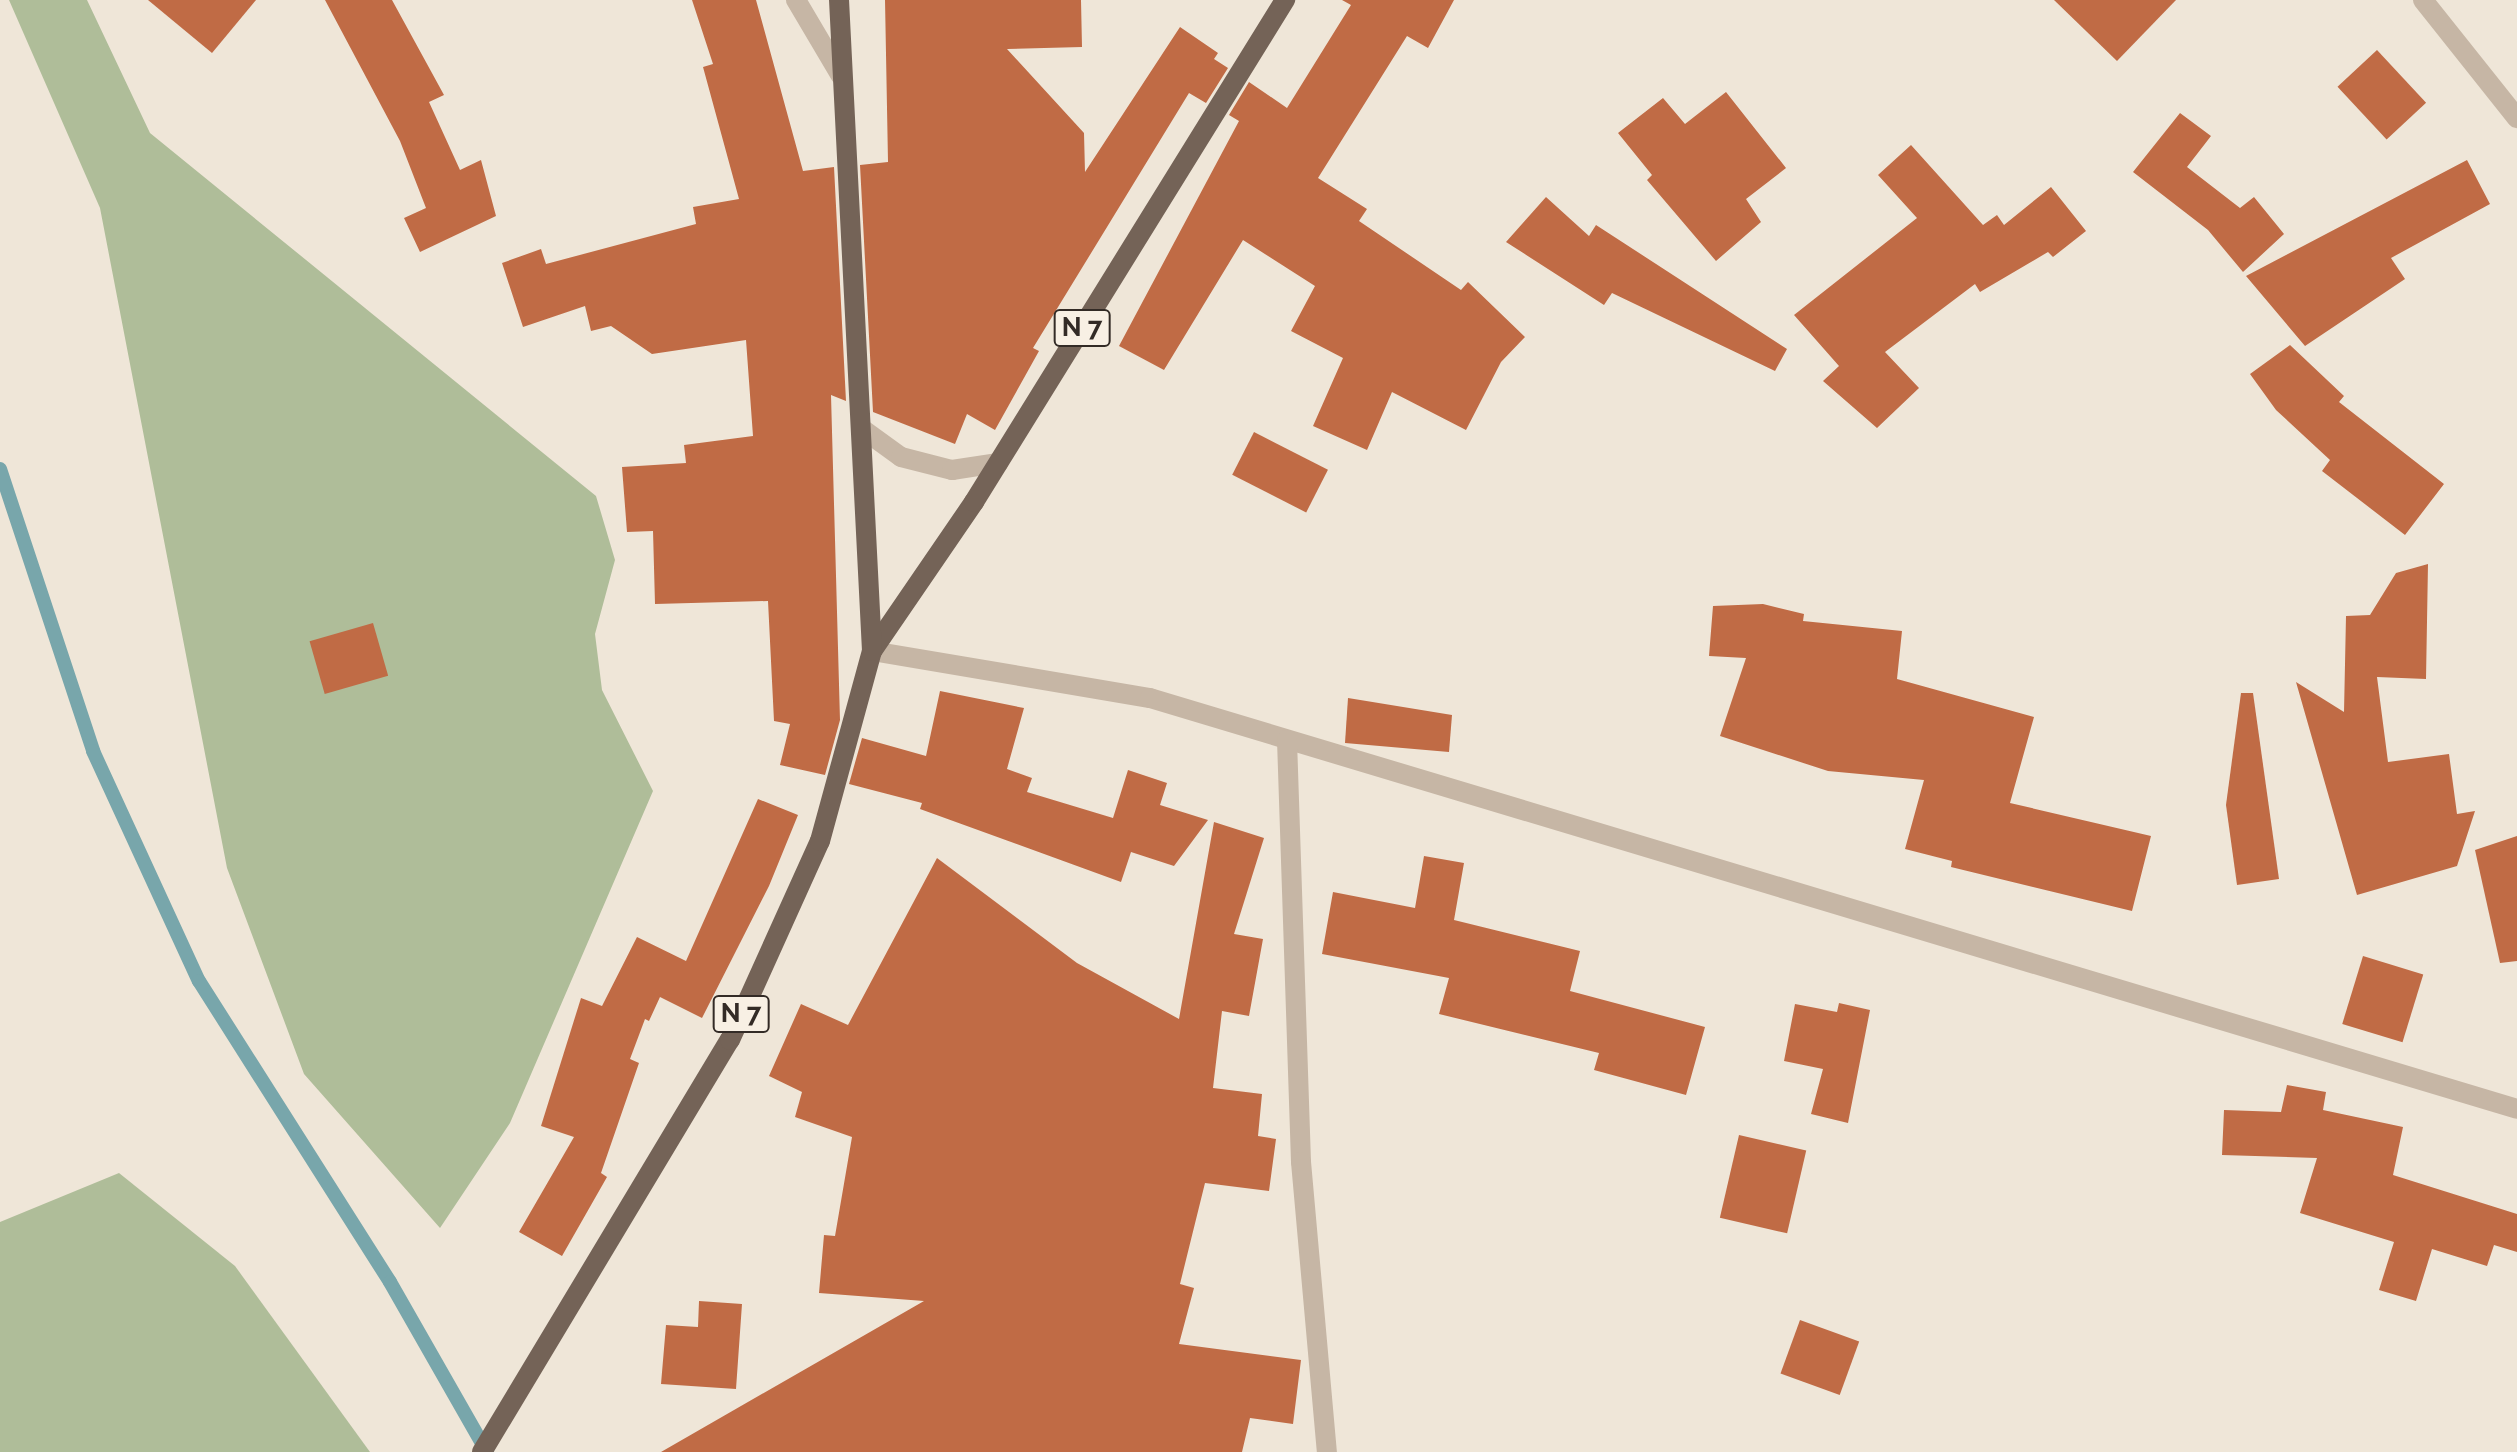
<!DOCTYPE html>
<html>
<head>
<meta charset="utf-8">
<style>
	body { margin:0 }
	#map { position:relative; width:2517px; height:1452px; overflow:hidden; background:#efe6d8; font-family:Raleway,sans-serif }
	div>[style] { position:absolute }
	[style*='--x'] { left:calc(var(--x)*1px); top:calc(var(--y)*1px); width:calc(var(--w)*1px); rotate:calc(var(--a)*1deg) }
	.green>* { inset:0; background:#afbd99 }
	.stream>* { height:14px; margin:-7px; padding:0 7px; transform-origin:7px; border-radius:7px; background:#78a6ab }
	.building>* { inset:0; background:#c06b45; transform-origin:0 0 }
	.minor>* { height:20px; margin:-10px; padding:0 10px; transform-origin:10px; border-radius:10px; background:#c6b6a5 }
	.primary>* { height:20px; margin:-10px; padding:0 10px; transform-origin:10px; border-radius:10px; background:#746357 }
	span { translate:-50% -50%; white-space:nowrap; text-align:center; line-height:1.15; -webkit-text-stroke:6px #f8f0e4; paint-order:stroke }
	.shield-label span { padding:2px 6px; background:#f8f0e4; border:2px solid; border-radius:6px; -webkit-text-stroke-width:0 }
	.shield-label { font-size:26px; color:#332b26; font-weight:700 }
</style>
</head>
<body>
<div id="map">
	<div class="green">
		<div style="clip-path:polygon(9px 0,87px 0,150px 133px,596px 496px,615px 560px,595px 634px,602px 690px,653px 791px,510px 1123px,440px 1228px,304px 1074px,227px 868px,100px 208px)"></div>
		<div style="clip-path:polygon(119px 1173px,235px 1266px,370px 1452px,0 1452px,0 1222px)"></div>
	</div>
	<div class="stream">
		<div style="--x:0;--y:469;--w:297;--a:71.7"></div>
		<div style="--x:93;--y:751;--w:253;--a:65.3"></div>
		<div style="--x:199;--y:981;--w:356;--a:57.6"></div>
		<div style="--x:390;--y:1282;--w:196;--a:60.3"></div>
	</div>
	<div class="building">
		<div style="clip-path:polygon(148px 0,256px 0,212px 53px)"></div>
		<div style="clip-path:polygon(325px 0,392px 0,444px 95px,429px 102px,460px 170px,481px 160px,496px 216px,420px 252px,404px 218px,426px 208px,400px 141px)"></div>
		<div style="clip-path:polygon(692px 0,756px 0,803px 171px,834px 167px,846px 401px,831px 395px,840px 720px,825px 775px,780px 765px,790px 724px,774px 721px,768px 601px,655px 604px,653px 531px,627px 532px,622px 467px,686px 463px,684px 445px,753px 436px,746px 340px,652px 354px,611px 326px,591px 331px,585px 306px,523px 327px,502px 263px,541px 249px,546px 264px,696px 224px,693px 207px,739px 199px,703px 67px,713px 64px)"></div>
		<div style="clip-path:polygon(885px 0,1081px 0,1082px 47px,1007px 49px,1084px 133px,1085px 172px,1180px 27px,1218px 53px,1214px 59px,1228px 68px,1206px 103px,1189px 93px,1033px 348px,1039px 351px,995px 430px,967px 414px,955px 444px,873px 412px,860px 165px,888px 162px)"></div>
		<div style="clip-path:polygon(1342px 0,1454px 0,1428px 48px,1407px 36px,1318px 178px,1367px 209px,1359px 221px,1461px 290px,1468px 282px,1525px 337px,1501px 362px,1466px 430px,1392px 392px,1367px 450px,1313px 426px,1343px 358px,1291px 331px,1315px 286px,1243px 240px,1164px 370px,1119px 346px,1239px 121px,1229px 115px,1249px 82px,1287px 108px,1351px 5px)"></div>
		<div style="clip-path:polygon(2054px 0,2176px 0,2117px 61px)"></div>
		<div style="left:2377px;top:50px;width:72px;height:54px;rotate:47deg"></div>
		<div style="clip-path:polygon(1726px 92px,1786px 168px,1746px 199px,1761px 222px,1716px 261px,1647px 180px,1652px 175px,1618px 133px,1663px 98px,1685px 124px)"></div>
		<div style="clip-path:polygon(2180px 113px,2211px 136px,2187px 167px,2240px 208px,2254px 197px,2284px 234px,2243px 272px,2208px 230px,2133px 172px)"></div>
		<div style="clip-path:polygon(1911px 145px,1983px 225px,1997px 215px,2004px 225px,2051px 187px,2086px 231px,2053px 257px,2048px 252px,1980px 292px,1975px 284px,1885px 352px,1919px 388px,1877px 428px,1823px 381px,1839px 366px,1794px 315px,1917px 218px,1878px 175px)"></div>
		<div style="clip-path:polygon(2467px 160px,2490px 204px,2391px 258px,2405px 279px,2305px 346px,2246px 276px)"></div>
		<div style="clip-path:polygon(1546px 197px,1589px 236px,1596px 225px,1787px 349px,1775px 371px,1612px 293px,1604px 305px,1506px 242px)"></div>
		<div style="clip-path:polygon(2290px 345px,2344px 396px,2339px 402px,2444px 484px,2405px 535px,2322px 471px,2330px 460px,2276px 410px,2250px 374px)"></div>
		<div style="left:1254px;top:432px;width:83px;height:48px;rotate:27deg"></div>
		<div style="clip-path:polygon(2428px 564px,2426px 679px,2377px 677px,2388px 762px,2449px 754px,2457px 814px,2475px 811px,2457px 866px,2357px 895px,2296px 682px,2344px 712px,2346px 616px,2370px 615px,2396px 573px)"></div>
		<div style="clip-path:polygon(1763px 604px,1804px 614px,1803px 621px,1902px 631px,1897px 679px,2034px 717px,2010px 803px,2151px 836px,2132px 911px,1951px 867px,1952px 861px,1905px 849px,1924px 780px,1828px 771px,1720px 736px,1746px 658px,1709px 656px,1713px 606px)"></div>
		<div style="left:373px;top:623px;width:55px;height:66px;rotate:74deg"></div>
		<div style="clip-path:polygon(940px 691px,1024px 708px,1007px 769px,1032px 778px,1027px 792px,1113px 818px,1128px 770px,1167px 783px,1160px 805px,1208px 820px,1174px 866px,1131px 852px,1121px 882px,920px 809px,922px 803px,849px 784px,862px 738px,926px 756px)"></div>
		<div style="clip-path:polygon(2241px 693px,2253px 693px,2279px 879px,2237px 885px,2226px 805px)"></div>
		<div style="clip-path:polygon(1348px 698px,1452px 715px,1449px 752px,1345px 743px)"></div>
		<div style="clip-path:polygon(758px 799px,798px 815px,769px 886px,702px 1018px,660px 997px,649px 1021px,645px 1019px,630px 1059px,639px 1063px,601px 1173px,607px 1177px,562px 1256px,519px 1232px,574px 1137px,541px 1126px,581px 998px,602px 1006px,637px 937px,686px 961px)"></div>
		<div style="clip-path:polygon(1214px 822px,1264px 838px,1234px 934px,1263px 939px,1249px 1016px,1222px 1011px,1213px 1088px,1262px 1094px,1258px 1136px,1276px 1139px,1269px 1191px,1205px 1183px,1180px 1284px,1194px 1288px,1179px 1344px,1301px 1360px,1293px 1424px,1250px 1418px,1242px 1452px,661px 1452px,924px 1301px,819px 1293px,824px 1235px,835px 1236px,852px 1137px,795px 1117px,802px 1092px,769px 1076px,801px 1004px,848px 1025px,937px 858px,1077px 963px,1179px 1019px)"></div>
		<div style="clip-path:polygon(2517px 836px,2517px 961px,2500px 963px,2475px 850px)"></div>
		<div style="clip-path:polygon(1424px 856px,1464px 863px,1454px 920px,1580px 951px,1570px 991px,1705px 1027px,1686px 1095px,1594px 1070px,1599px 1053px,1439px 1014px,1449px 978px,1322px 954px,1333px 892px,1415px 908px)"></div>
		<div style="left:2363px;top:956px;width:63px;height:71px;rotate:17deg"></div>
		<div style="clip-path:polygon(1839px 1003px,1870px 1010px,1848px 1123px,1811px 1114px,1823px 1069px,1784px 1061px,1795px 1004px,1837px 1012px)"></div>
		<div style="clip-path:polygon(2287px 1085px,2326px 1092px,2323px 1110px,2403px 1127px,2393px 1175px,2517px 1214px,2517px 1252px,2494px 1245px,2487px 1266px,2432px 1249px,2416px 1301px,2379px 1290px,2394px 1242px,2300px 1213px,2317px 1158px,2222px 1155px,2224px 1110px,2281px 1112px)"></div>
		<div style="left:1739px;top:1135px;width:69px;height:85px;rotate:13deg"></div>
		<div style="clip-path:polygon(699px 1301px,742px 1304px,736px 1389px,661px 1384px,666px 1325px,698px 1327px)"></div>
		<div style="left:1800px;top:1320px;width:63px;height:57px;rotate:20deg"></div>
	</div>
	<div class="minor">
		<div style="--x:796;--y:0;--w:88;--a:59.4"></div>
		<div style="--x:2423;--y:0;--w:151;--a:51.5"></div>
		<div style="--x:861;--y:428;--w:49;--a:35.9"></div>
		<div style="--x:901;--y:457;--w:53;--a:14.3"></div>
		<div style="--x:952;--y:470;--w:47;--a:-8.7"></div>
		<div style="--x:872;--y:651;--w:282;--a:9.6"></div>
		<div style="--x:1150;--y:698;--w:1427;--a:16.73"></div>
		<div style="--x:1287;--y:740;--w:422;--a:88.1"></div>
		<div style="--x:1301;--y:1162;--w:291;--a:84.9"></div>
	</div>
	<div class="primary">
		<div style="--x:872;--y:651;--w:181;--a:-55.6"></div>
		<div style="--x:974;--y:502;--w:591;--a:-58.22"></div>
		<div style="--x:482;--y:1452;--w:481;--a:-59"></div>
		<div style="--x:730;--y:1040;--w:218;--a:-65.7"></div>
		<div style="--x:820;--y:841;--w:197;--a:-74.7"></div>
		<div style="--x:872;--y:651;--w:652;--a:-92.9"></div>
	</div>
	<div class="shield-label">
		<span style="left:1082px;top:328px">N 7</span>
		<span style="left:741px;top:1014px">N 7</span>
	</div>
</div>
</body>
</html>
